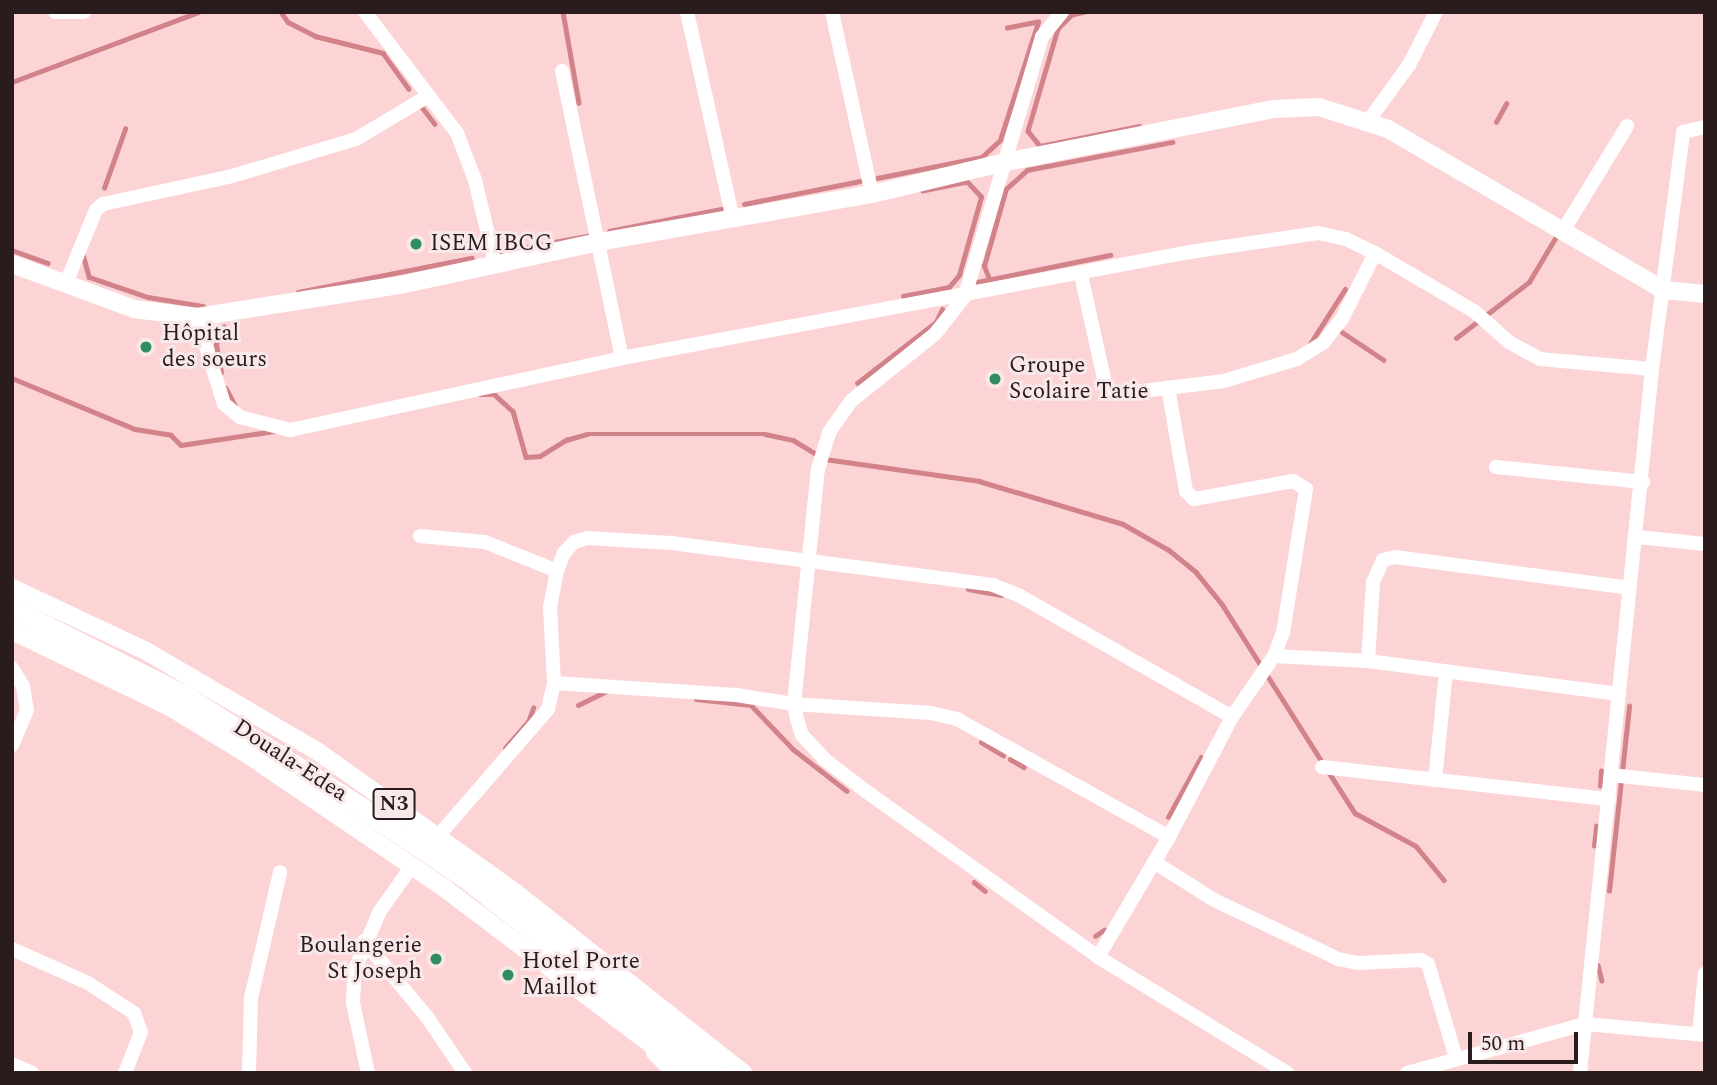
<!DOCTYPE html>
<html>
<head>
<meta charset="utf-8">
<style>
	body { margin:0 }
	#map { position:relative; width:1717px; height:1085px; overflow:hidden; background:#fdd4d6; font-family:Spectral,serif }
	div>[style] { position:absolute }
	[style*='--x'] { left:calc(var(--x)*1px); top:calc(var(--y)*1px); width:calc(var(--w)*1px); rotate:calc(var(--a)*1deg) }
	.stream>* { height:4.5px; margin:-2.25px; padding:0 2.25px; transform-origin:2.25px; border-radius:2.25px; background:#d18389 }
	.minor>* { height:14px; margin:-7px; padding:0 7px; transform-origin:7px; border-radius:7px; background:#fff }
	.major>* { height:18px; margin:-9px; padding:0 9px; transform-origin:9px; border-radius:9px; background:#fff }
	.highway>* { height:21px; margin:-10.5px; padding:0 10.5px; transform-origin:10.5px; border-radius:10.5px; background:#fff }
	.dots>* { width:19px; height:19px; translate:-50% -50%; box-sizing:border-box; border:4px solid #f9e8e9; border-radius:50% }
	span { translate:-50% -50%; white-space:nowrap; text-align:center; line-height:1.15; -webkit-text-stroke:6px #f9e8e9; paint-order:stroke }
	.shield-label span { padding:2px 5px; background:#f9e8e9; border:2px solid; border-radius:5px; -webkit-text-stroke-width:0 }
	.shield-label { font-size:21px; color:#2a1b1c; font-weight:700 }
	.poi-label { font-size:23px; color:#2a1b1c }
	.left { translate:0 -50%; text-align:left }
	.right { translate:-100% -50%; text-align:right }
	.street-label { font-size:23px; color:#2a1b1c }
	.frame { position:absolute; inset:0; border:14px solid #2a1b1c; pointer-events:none }
	.scale { position:absolute; left:1468px; top:1032px; width:110px; height:32px; box-sizing:border-box; border:4px solid #2a1b1c; border-top:0; padding-left:9px; font-size:21px; line-height:24px; white-space:nowrap; color:#2a1b1c; -webkit-text-stroke:5px #f9e8e9; paint-order:stroke }
</style>
</head>
<body>
<div id="map">
	<div class="stream">
		<div style="--x:281;--y:12;--w:12;--a:55"></div>
		<div style="--x:288;--y:22;--w:30;--a:27"></div>
		<div style="--x:315;--y:36;--w:70;--a:14"></div>
		<div style="--x:383;--y:53;--w:44;--a:54.2"></div>
		<div style="--x:563;--y:12;--w:92;--a:80"></div>
		<div style="--x:1085;--y:12;--w:13;--a:167"></div>
		<div style="--x:1072;--y:15;--w:20;--a:135"></div>
		<div style="--x:1058;--y:29;--w:106;--a:106.4"></div>
		<div style="--x:1028;--y:131;--w:19;--a:51"></div>
		<div style="--x:1040;--y:146;--w:101;--a:-11.4"></div>
		<div style="--x:12;--y:82;--w:199;--a:-20.6"></div>
		<div style="--x:419;--y:103;--w:26;--a:53"></div>
		<div style="--x:1496;--y:122;--w:21;--a:-61"></div>
		<div style="--x:877;--y:178;--w:107;--a:-11.3"></div>
		<div style="--x:982;--y:157;--w:25;--a:-43"></div>
		<div style="--x:1000;--y:140;--w:124;--a:-72.1"></div>
		<div style="--x:1038;--y:22;--w:31;--a:169"></div>
		<div style="--x:104;--y:188;--w:63;--a:-70.4"></div>
		<div style="--x:744;--y:204;--w:118;--a:-11.2"></div>
		<div style="--x:609;--y:231;--w:119;--a:-11.1"></div>
		<div style="--x:12;--y:250;--w:38;--a:20"></div>
		<div style="--x:495;--y:253;--w:94;--a:-10.5"></div>
		<div style="--x:83;--y:254;--w:24;--a:75"></div>
		<div style="--x:89;--y:277;--w:62;--a:18.7"></div>
		<div style="--x:148;--y:297;--w:56;--a:9.3"></div>
		<div style="--x:989;--y:279;--w:14;--a:-111"></div>
		<div style="--x:984;--y:266;--w:80;--a:-74.1"></div>
		<div style="--x:1006;--y:189;--w:28;--a:-42"></div>
		<div style="--x:1027;--y:170;--w:148;--a:-10.9"></div>
		<div style="--x:977;--y:282;--w:136;--a:-11.5"></div>
		<div style="--x:298;--y:292;--w:177;--a:-11.1"></div>
		<div style="--x:903;--y:296;--w:47;--a:-11.1"></div>
		<div style="--x:949;--y:287;--w:16;--a:-50"></div>
		<div style="--x:959;--y:275;--w:81;--a:-74.2"></div>
		<div style="--x:981;--y:197;--w:21;--a:-133"></div>
		<div style="--x:967;--y:182;--w:45;--a:168.4"></div>
		<div style="--x:1342;--y:332;--w:50;--a:33.7"></div>
		<div style="--x:1456;--y:338;--w:92;--a:-37.5"></div>
		<div style="--x:1529;--y:282;--w:55;--a:-59.2"></div>
		<div style="--x:1310;--y:344;--w:65;--a:-57.5"></div>
		<div style="--x:221;--y:373;--w:29;--a:-100"></div>
		<div style="--x:216;--y:344;--w:19;--a:-65"></div>
		<div style="--x:12;--y:378;--w:133;--a:22.5"></div>
		<div style="--x:135;--y:429;--w:36;--a:9"></div>
		<div style="--x:171;--y:435;--w:14;--a:45"></div>
		<div style="--x:181;--y:445;--w:95;--a:-8.5"></div>
		<div style="--x:857;--y:383;--w:100;--a:-37.7"></div>
		<div style="--x:936;--y:322;--w:14;--a:-65"></div>
		<div style="--x:226;--y:388;--w:19;--a:62"></div>
		<div style="--x:480;--y:395;--w:15;--a:0"></div>
		<div style="--x:495;--y:395;--w:24;--a:42"></div>
		<div style="--x:513;--y:411;--w:48;--a:74.2"></div>
		<div style="--x:526;--y:457;--w:14;--a:-4"></div>
		<div style="--x:540;--y:456;--w:31;--a:-32"></div>
		<div style="--x:566;--y:440;--w:22;--a:-16"></div>
		<div style="--x:587;--y:434;--w:178;--a:0"></div>
		<div style="--x:765;--y:434;--w:29;--a:12"></div>
		<div style="--x:793;--y:440;--w:37;--a:31"></div>
		<div style="--x:825;--y:459;--w:156;--a:8.1"></div>
		<div style="--x:979;--y:481;--w:150;--a:16.6"></div>
		<div style="--x:1123;--y:524;--w:53;--a:29.5"></div>
		<div style="--x:1169;--y:550;--w:35;--a:39"></div>
		<div style="--x:1196;--y:572;--w:41;--a:50.9"></div>
		<div style="--x:1222;--y:604;--w:188;--a:57.6"></div>
		<div style="--x:968;--y:589;--w:34;--a:10"></div>
		<div style="--x:696;--y:699;--w:55;--a:6.2"></div>
		<div style="--x:751;--y:705;--w:61;--a:46.3"></div>
		<div style="--x:793;--y:749;--w:68;--a:37.9"></div>
		<div style="--x:578;--y:705;--w:32;--a:-26"></div>
		<div style="--x:981;--y:742;--w:26;--a:31"></div>
		<div style="--x:505;--y:748;--w:35;--a:-49"></div>
		<div style="--x:528;--y:722;--w:15;--a:-70"></div>
		<div style="--x:1010;--y:759;--w:16;--a:30"></div>
		<div style="--x:1328;--y:771;--w:50;--a:57.3"></div>
		<div style="--x:1355;--y:813;--w:69;--a:28.4"></div>
		<div style="--x:1416;--y:846;--w:44;--a:50.5"></div>
		<div style="--x:1600;--y:786;--w:15;--a:-86"></div>
		<div style="--x:1168;--y:817;--w:68;--a:-61.2"></div>
		<div style="--x:1594;--y:846;--w:20;--a:-84"></div>
		<div style="--x:974;--y:882;--w:14;--a:39"></div>
		<div style="--x:1609;--y:891;--w:186;--a:-83.8"></div>
		<div style="--x:1095;--y:936;--w:11;--a:-34"></div>
		<div style="--x:1598;--y:965;--w:16;--a:76"></div>
	</div>
	<div class="minor">
		<div style="--x:55;--y:12;--w:29;--a:0"></div>
		<div style="--x:365;--y:12;--w:152;--a:52.8"></div>
		<div style="--x:457;--y:133;--w:50;--a:69"></div>
		<div style="--x:475;--y:180;--w:85;--a:76.5"></div>
		<div style="--x:687;--y:12;--w:213;--a:77.5"></div>
		<div style="--x:832;--y:12;--w:186;--a:77.6"></div>
		<div style="--x:1062;--y:12;--w:32;--a:129"></div>
		<div style="--x:1042;--y:37;--w:270;--a:106.6"></div>
		<div style="--x:965;--y:296;--w:48;--a:128.3"></div>
		<div style="--x:935;--y:334;--w:107;--a:141.4"></div>
		<div style="--x:851;--y:401;--w:39;--a:125"></div>
		<div style="--x:829;--y:433;--w:37;--a:107"></div>
		<div style="--x:818;--y:468;--w:237;--a:95.8"></div>
		<div style="--x:794;--y:704;--w:15;--a:79"></div>
		<div style="--x:797;--y:719;--w:17;--a:73"></div>
		<div style="--x:802;--y:735;--w:33;--a:47"></div>
		<div style="--x:824;--y:759;--w:54;--a:37.5"></div>
		<div style="--x:867;--y:792;--w:284;--a:35.5"></div>
		<div style="--x:1098;--y:957;--w:222;--a:31.5"></div>
		<div style="--x:562;--y:71;--w:293;--a:78.2"></div>
		<div style="--x:1369;--y:120;--w:68;--a:-54"></div>
		<div style="--x:1409;--y:65;--w:59;--a:-63"></div>
		<div style="--x:1563;--y:231;--w:123;--a:-58.6"></div>
		<div style="--x:1081;--y:275;--w:116;--a:77.5"></div>
		<div style="--x:1106;--y:388;--w:13;--a:27"></div>
		<div style="--x:1118;--y:394;--w:107;--a:-7"></div>
		<div style="--x:1224;--y:381;--w:76;--a:-16.8"></div>
		<div style="--x:1297;--y:359;--w:31;--a:-32"></div>
		<div style="--x:1323;--y:343;--w:31;--a:-52"></div>
		<div style="--x:1342;--y:319;--w:74;--a:-63.4"></div>
		<div style="--x:66;--y:283;--w:79;--a:-67.7"></div>
		<div style="--x:96;--y:210;--w:9;--a:-41"></div>
		<div style="--x:103;--y:204;--w:132;--a:-12.2"></div>
		<div style="--x:232;--y:176;--w:129;--a:-16.6"></div>
		<div style="--x:356;--y:139;--w:84;--a:-30.8"></div>
		<div style="--x:197;--y:317;--w:91;--a:72.8"></div>
		<div style="--x:224;--y:404;--w:21;--a:39"></div>
		<div style="--x:240;--y:417;--w:52;--a:14.6"></div>
		<div style="--x:290;--y:430;--w:340;--a:-12.2"></div>
		<div style="--x:622;--y:358;--w:578;--a:-10.57"></div>
		<div style="--x:1190;--y:252;--w:129;--a:-8.4"></div>
		<div style="--x:1318;--y:233;--w:29;--a:12"></div>
		<div style="--x:1346;--y:239;--w:32;--a:26"></div>
		<div style="--x:1375;--y:253;--w:115;--a:30.4"></div>
		<div style="--x:1474;--y:311;--w:47;--a:41.5"></div>
		<div style="--x:1509;--y:342;--w:35;--a:29"></div>
		<div style="--x:1540;--y:359;--w:112;--a:5.1"></div>
		<div style="--x:1496;--y:467;--w:148;--a:5.8"></div>
		<div style="--x:420;--y:536;--w:65;--a:5.3"></div>
		<div style="--x:485;--y:542;--w:78;--a:21.9"></div>
		<div style="--x:557;--y:571;--w:19;--a:-69"></div>
		<div style="--x:564;--y:553;--w:15;--a:-48"></div>
		<div style="--x:574;--y:542;--w:14;--a:-17"></div>
		<div style="--x:587;--y:538;--w:84;--a:3.4"></div>
		<div style="--x:671;--y:543;--w:325;--a:7.4"></div>
		<div style="--x:993;--y:585;--w:29;--a:22"></div>
		<div style="--x:1020;--y:596;--w:244;--a:29.7"></div>
		<div style="--x:1638;--y:537;--w:67;--a:6"></div>
		<div style="--x:1274;--y:656;--w:94;--a:3"></div>
		<div style="--x:1368;--y:661;--w:253;--a:7.5"></div>
		<div style="--x:1368;--y:661;--w:79;--a:-86.4"></div>
		<div style="--x:1373;--y:582;--w:24;--a:-66"></div>
		<div style="--x:1383;--y:560;--w:12;--a:-14"></div>
		<div style="--x:1395;--y:557;--w:236;--a:7.5"></div>
		<div style="--x:12;--y:668;--w:21;--a:59"></div>
		<div style="--x:23;--y:686;--w:24;--a:81"></div>
		<div style="--x:27;--y:710;--w:38;--a:113"></div>
		<div style="--x:554;--y:683;--w:182;--a:3.8"></div>
		<div style="--x:736;--y:695;--w:59;--a:8.8"></div>
		<div style="--x:794;--y:704;--w:137;--a:3.8"></div>
		<div style="--x:931;--y:713;--w:27;--a:13"></div>
		<div style="--x:957;--y:719;--w:243;--a:29.1"></div>
		<div style="--x:1169;--y:837;--w:136;--a:-62.3"></div>
		<div style="--x:1232;--y:717;--w:74;--a:-55.5"></div>
		<div style="--x:1274;--y:656;--w:25;--a:-69"></div>
		<div style="--x:1283;--y:633;--w:146;--a:-80.9"></div>
		<div style="--x:1306;--y:489;--w:15;--a:-148"></div>
		<div style="--x:1293;--y:481;--w:101;--a:169.7"></div>
		<div style="--x:1194;--y:499;--w:11;--a:-135"></div>
		<div style="--x:1186;--y:491;--w:105;--a:-99.9"></div>
		<div style="--x:1322;--y:767;--w:289;--a:6.4"></div>
		<div style="--x:1611;--y:775;--w:95;--a:6.1"></div>
		<div style="--x:1435;--y:780;--w:109;--a:-84.2"></div>
		<div style="--x:439;--y:835;--w:167;--a:-49.1"></div>
		<div style="--x:548;--y:709;--w:27;--a:-77"></div>
		<div style="--x:554;--y:683;--w:76;--a:-93"></div>
		<div style="--x:550;--y:607;--w:37;--a:-79"></div>
		<div style="--x:1154;--y:862;--w:71;--a:32.3"></div>
		<div style="--x:1214;--y:900;--w:137;--a:25.4"></div>
		<div style="--x:1338;--y:959;--w:20;--a:11"></div>
		<div style="--x:1358;--y:963;--w:63;--a:-2.7"></div>
		<div style="--x:1421;--y:960;--w:8;--a:30"></div>
		<div style="--x:1428;--y:964;--w:98;--a:73.4"></div>
		<div style="--x:364;--y:941;--w:99;--a:50.3"></div>
		<div style="--x:427;--y:1017;--w:68;--a:55.8"></div>
		<div style="--x:12;--y:949;--w:83;--a:24.1"></div>
		<div style="--x:88;--y:983;--w:55;--a:33.1"></div>
		<div style="--x:134;--y:1013;--w:20;--a:70"></div>
		<div style="--x:141;--y:1032;--w:44;--a:111.3"></div>
		<div style="--x:1098;--y:957;--w:139;--a:-59.4"></div>
		<div style="--x:1699;--y:1034;--w:61;--a:-84.4"></div>
		<div style="--x:653;--y:1053;--w:28;--a:45"></div>
		<div style="--x:12;--y:1064;--w:22;--a:24"></div>
		<div style="--x:249;--y:1073;--w:75;--a:-88.5"></div>
		<div style="--x:251;--y:998;--w:129;--a:-77"></div>
		<div style="--x:368;--y:1073;--w:72;--a:-102.1"></div>
		<div style="--x:353;--y:1003;--w:34;--a:-87"></div>
		<div style="--x:355;--y:969;--w:63;--a:-66.7"></div>
		<div style="--x:380;--y:911;--w:55;--a:-54.6"></div>
		<div style="--x:1407;--y:1073;--w:185;--a:-15.4"></div>
		<div style="--x:1585;--y:1024;--w:121;--a:5.2"></div>
		<div style="--x:1580;--y:1073;--w:708;--a:-84.16"></div>
		<div style="--x:1652;--y:369;--w:239;--a:-82.5"></div>
		<div style="--x:1683;--y:132;--w:23;--a:-13"></div>
	</div>
	<div class="major">
		<div style="--x:12;--y:264;--w:130;--a:20.2"></div>
		<div style="--x:134;--y:309;--w:64;--a:7.2"></div>
		<div style="--x:197;--y:317;--w:206;--a:-9"></div>
		<div style="--x:400;--y:285;--w:204;--a:-12.2"></div>
		<div style="--x:599;--y:242;--w:277;--a:-10"></div>
		<div style="--x:872;--y:194;--w:133;--a:-13.5"></div>
		<div style="--x:1001;--y:163;--w:277;--a:-11.2"></div>
		<div style="--x:1273;--y:109;--w:46;--a:-2.5"></div>
		<div style="--x:1319;--y:107;--w:72;--a:17.7"></div>
		<div style="--x:1388;--y:129;--w:320;--a:30.3"></div>
		<div style="--x:1664;--y:290;--w:41;--a:5.6"></div>
		<div style="--x:12;--y:588;--w:148;--a:25.2"></div>
		<div style="--x:146;--y:651;--w:198;--a:30.3"></div>
		<div style="--x:317;--y:751;--w:244;--a:35.5"></div>
		<div style="--x:516;--y:893;--w:290;--a:38.4"></div>
		<div style="--x:12;--y:631;--w:175;--a:25.7"></div>
		<div style="--x:170;--y:707;--w:87;--a:31.3"></div>
		<div style="--x:244;--y:752;--w:240;--a:34.2"></div>
		<div style="--x:443;--y:887;--w:308;--a:37.1"></div>
	</div>
	<div class="highway">
		<div style="--x:12;--y:609;--w:191;--a:26.7"></div>
		<div style="--x:183;--y:695;--w:213;--a:32.3"></div>
		<div style="--x:363;--y:809;--w:124;--a:33.8"></div>
		<div style="--x:466;--y:878;--w:316;--a:38.1"></div>
	</div>
	<div class="dots">
		<div style="left:416px;top:244px;background:#308c62"></div>
		<div style="left:146px;top:347px;background:#308c62"></div>
		<div style="left:995px;top:379px;background:#308c62"></div>
		<div style="left:436px;top:959px;background:#308c62"></div>
		<div style="left:508px;top:975px;background:#308c62"></div>
	</div>
	<div class="shield-label">
		<span style="left:394px;top:804px">N3</span>
	</div>
	<div class="poi-label">
		<span class="left" style="left:430px;top:244px">ISEM IBCG</span>
		<span class="left" style="left:162px;top:347px">Hôpital<br>des soeurs</span>
		<span class="left" style="left:1009px;top:379px">Groupe<br>Scolaire Tatie</span>
		<span class="right" style="left:422px;top:959px">Boulangerie<br>St Joseph</span>
		<span class="left" style="left:522px;top:975px">Hotel Porte<br>Maillot</span>
	</div>
	<div class="street-label">
		<span style="left:290px;top:761px;rotate:33deg">Douala-Edea</span>
	</div>
	<div class="frame"></div>
	<div class="scale">50 m</div>
</div>
</body>
</html>
